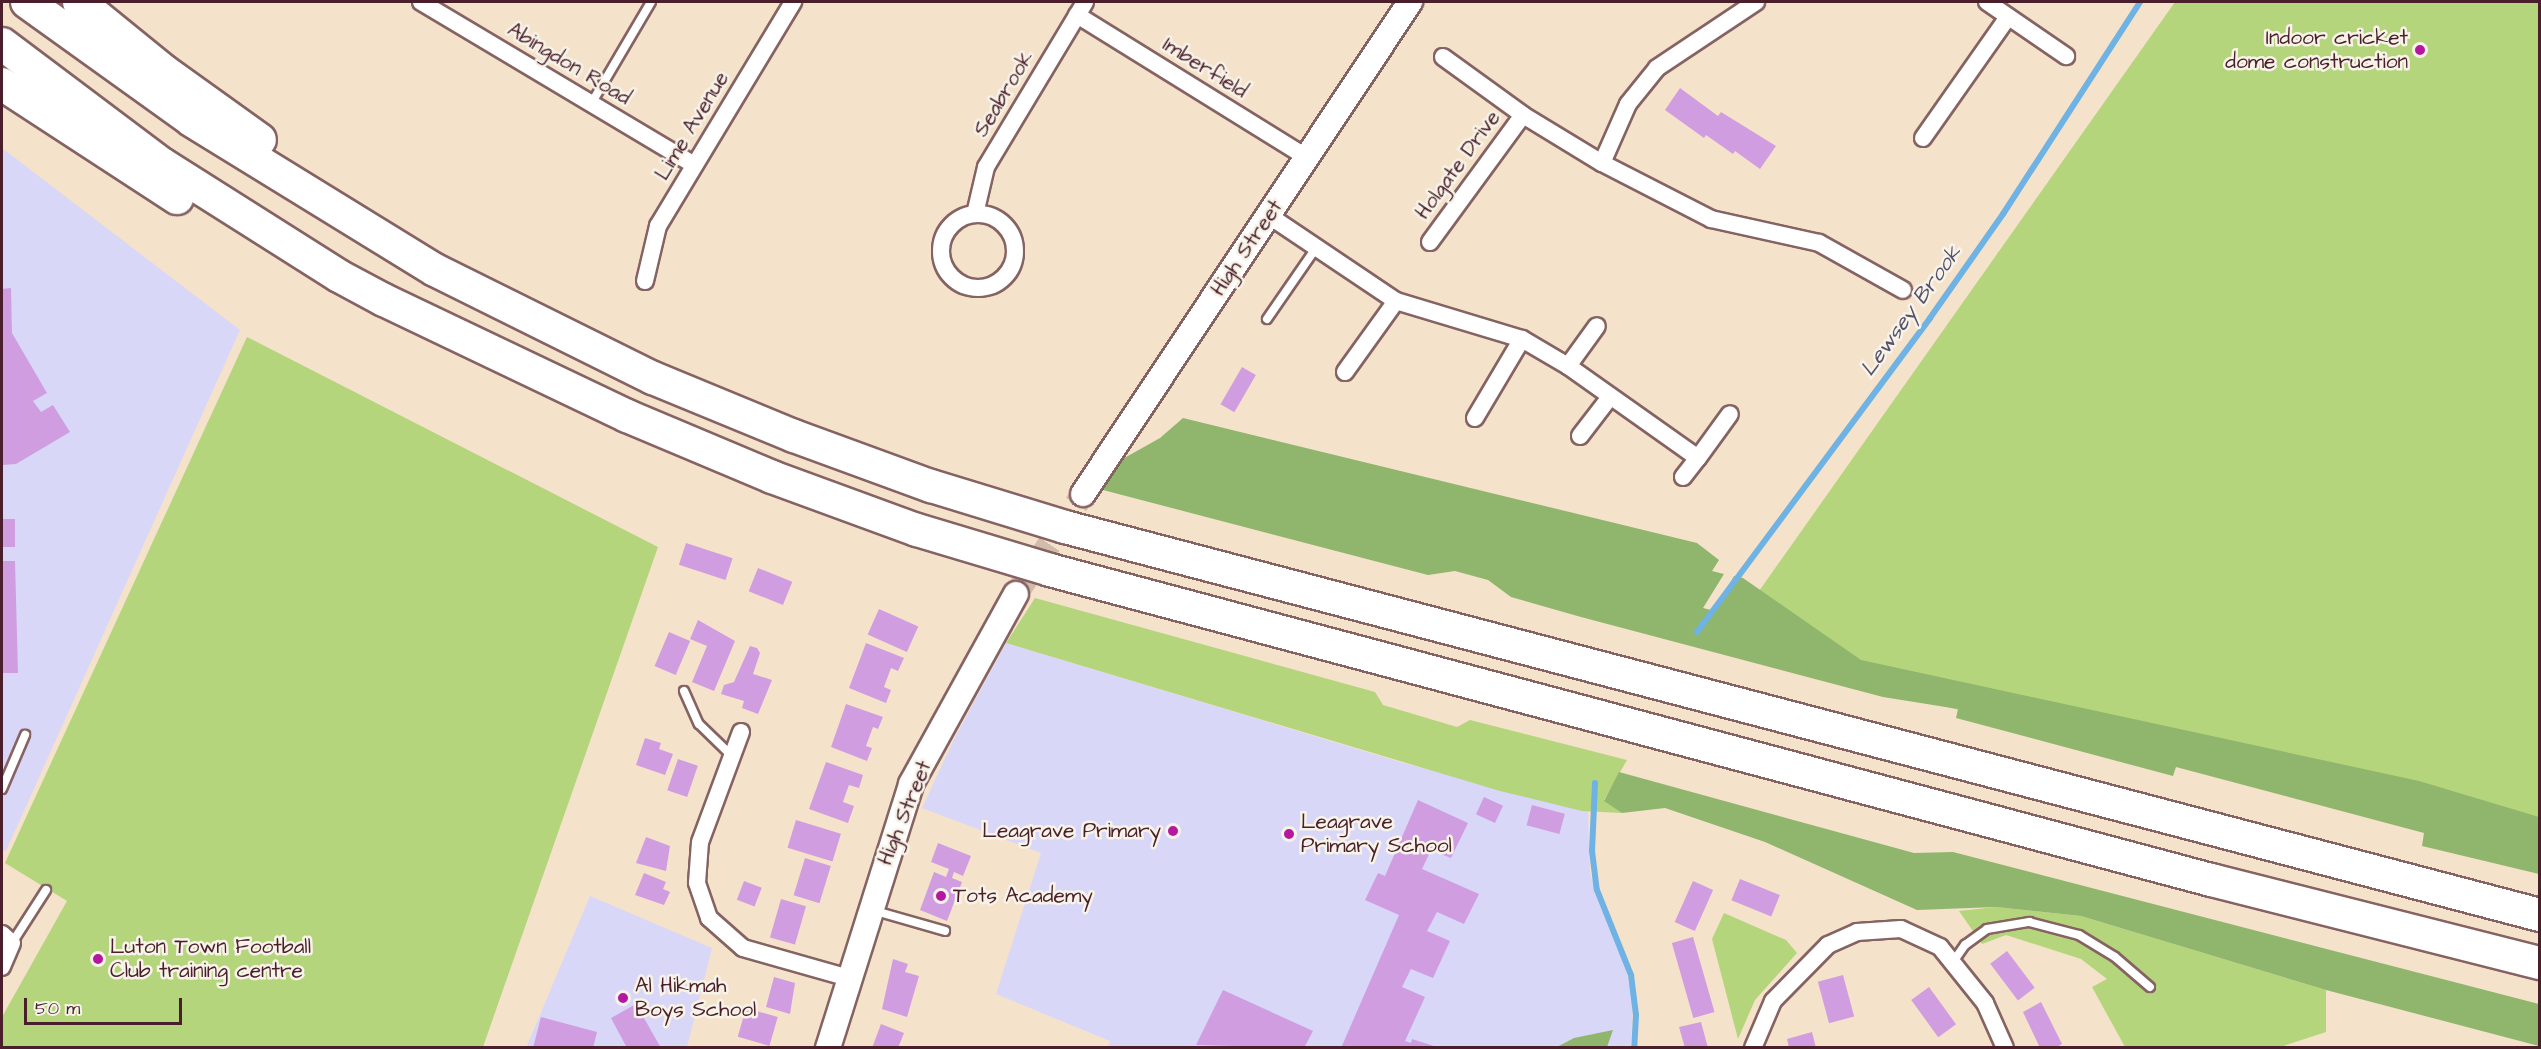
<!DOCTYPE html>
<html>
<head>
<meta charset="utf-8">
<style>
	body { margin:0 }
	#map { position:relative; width:2541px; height:1049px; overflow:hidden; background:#f5e2cb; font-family:"Architects Daughter",sans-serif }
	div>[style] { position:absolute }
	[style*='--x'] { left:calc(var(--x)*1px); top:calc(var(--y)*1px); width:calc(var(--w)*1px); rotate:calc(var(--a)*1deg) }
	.built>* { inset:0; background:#d9d7f8 }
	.green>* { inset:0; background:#b4d57c }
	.forest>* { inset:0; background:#8fb66c }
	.stream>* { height:6px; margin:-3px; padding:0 3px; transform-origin:3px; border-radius:3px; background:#6fb2e4 }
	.building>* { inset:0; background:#d09ee0; transform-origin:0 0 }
	.secondary-tunnel>* { height:24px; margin-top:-12px; transform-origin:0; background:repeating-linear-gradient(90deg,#d3bbab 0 24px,transparent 0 36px) }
	.roads { filter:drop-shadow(2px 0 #866363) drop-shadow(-2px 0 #866363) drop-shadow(0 2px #866363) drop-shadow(0 -2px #866363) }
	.lane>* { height:8px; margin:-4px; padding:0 4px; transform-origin:4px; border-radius:4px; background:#fff }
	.street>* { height:16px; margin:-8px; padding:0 8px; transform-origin:8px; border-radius:8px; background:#fff }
	.street>.ring { margin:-8px; padding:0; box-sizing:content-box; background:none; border:16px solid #fff; border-radius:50% }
	.secondary>* { height:24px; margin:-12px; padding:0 12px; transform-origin:12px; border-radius:12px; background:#fff }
	.highway>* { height:32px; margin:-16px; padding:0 16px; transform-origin:16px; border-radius:16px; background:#fff }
	.dots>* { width:16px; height:16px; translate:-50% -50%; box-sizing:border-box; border:3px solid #f7f3e8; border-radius:50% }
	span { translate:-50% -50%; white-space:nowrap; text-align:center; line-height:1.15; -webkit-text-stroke:5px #f7f3e8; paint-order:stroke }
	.poi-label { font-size:21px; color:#4a1f2b }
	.right { translate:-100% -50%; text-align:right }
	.left { translate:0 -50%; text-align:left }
	.street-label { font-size:21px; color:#4a1f2b }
	.water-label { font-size:22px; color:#57526c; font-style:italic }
	.frame { position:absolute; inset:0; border:3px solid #4a1f2b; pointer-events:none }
	.scale { position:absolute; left:24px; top:998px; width:158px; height:27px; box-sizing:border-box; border:3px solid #4a1f2b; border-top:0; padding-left:8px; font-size:18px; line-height:21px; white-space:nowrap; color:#4a1f2b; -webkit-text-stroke:4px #f7f3e8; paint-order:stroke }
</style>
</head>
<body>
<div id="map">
	<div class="built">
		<div style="clip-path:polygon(2px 148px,240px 330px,6px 851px,2px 850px)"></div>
		<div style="clip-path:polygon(1006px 643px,1400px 762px,1588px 811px,1590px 874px,1626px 970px,1633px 1001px,1631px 1047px,1108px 1047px,1110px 1041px,996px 994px,1041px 853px,922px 808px,954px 739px)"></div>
		<div style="clip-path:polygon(590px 896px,712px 948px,687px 1047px,526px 1048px)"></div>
	</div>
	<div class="green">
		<div style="clip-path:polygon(2175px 2px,2539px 2px,2539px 848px,1716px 652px)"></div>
		<div style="clip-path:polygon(247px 337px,658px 547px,483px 1047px,2px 1048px,2px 1017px,67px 901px,5px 863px)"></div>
		<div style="clip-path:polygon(1035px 598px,1375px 692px,1383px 705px,1457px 727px,1470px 720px,1627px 760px,1604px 800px,1622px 813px,1582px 811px,1500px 791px,1006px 643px)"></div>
		<div style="clip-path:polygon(1996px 907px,2081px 916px,2326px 990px,2326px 1032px,2280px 1047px,2125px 1047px,2092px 987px,2107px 979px,2081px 959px,2006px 935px,1982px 944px,1959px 911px)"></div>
		<div style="clip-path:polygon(1724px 913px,1786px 940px,1797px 953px,1755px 1000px,1738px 1039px,1712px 939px)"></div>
	</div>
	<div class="forest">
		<div style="clip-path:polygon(1183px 418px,1697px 543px,1719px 560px,1712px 571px,1724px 574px,1703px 608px,1715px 611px,1734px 576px,1743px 578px,1861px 660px,2419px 781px,2539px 817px,2539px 874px,2422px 846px,2424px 833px,2176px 767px,2173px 776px,1956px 718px,1958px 709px,1883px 697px,1581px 617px,1511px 597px,1488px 580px,1455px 571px,1428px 575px,1103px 490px,1119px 461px,1160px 438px)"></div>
		<div style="clip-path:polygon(1619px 772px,1914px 853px,1953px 852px,2539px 1004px,2539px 1046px,2326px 990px,2081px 916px,1996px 907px,1917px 910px,1765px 842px,1665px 808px,1622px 813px,1604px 801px)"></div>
		<div style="clip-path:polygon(1613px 1030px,1607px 1047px,1557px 1047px,1574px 1038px)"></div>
	</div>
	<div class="stream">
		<div style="--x:1697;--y:632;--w:391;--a:-53.4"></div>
		<div style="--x:1930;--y:318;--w:127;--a:-54.9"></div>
		<div style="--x:2003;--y:214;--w:252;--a:-57.1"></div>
		<div style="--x:1595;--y:783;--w:68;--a:92.5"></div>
		<div style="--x:1592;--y:851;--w:39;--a:83"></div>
		<div style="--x:1597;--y:890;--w:92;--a:68.2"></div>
		<div style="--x:1631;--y:975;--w:40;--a:82.9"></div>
		<div style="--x:1636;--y:1015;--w:33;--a:93"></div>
	</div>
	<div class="building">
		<div style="clip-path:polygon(1680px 88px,1718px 116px,1721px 112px,1776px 146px,1760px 169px,1735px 151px,1733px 154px,1706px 135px,1704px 138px,1665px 110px)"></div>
		<div style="clip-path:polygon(11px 288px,12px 333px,47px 393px,33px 401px,41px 412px,53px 405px,70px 432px,16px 464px,2px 465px,2px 289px)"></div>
		<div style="left:1242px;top:367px;width:16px;height:43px;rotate:30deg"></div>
		<div style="left:2px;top:519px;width:13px;height:28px"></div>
		<div style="left:686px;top:543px;width:49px;height:23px;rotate:18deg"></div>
		<div style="clip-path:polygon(2px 561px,15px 561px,18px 673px,2px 673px)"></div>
		<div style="left:758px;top:568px;width:37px;height:25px;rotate:22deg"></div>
		<div style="left:879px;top:609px;width:43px;height:28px;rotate:24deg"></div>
		<div style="clip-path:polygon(698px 620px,735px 641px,714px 691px,692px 682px,707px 646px,690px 639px)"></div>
		<div style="left:669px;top:632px;width:23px;height:37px;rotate:23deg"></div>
		<div style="clip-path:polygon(866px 643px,904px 658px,898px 671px,891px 668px,884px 687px,891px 690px,886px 703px,849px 688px)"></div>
		<div style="clip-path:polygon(750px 646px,757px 648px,760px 653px,753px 674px,772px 680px,758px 714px,742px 708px,744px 701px,721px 694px,724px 685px,734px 682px)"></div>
		<div style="clip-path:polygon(846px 704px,883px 717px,878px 729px,873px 727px,866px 746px,872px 748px,867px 761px,831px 747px)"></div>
		<div style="clip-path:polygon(645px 738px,661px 743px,659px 749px,673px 754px,665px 775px,636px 765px)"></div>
		<div style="left:678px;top:759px;width:21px;height:33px;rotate:19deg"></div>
		<div style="clip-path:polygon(826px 762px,863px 775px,859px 788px,849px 785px,845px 796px,843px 802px,854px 806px,848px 823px,809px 809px)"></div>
		<div style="left:1484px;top:797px;width:21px;height:19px;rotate:25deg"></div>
		<div style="clip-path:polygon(1418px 800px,1468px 823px,1451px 858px,1431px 850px,1422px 869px,1479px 894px,1464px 924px,1437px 912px,1427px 931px,1450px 941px,1433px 978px,1411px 969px,1402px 987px,1425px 997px,1405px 1041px,1411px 1043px,1412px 1039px,1440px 1048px,1341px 1048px,1399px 915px,1365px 900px,1378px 873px,1385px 876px)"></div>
		<div style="left:1532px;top:805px;width:34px;height:21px;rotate:15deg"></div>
		<div style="left:796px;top:820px;width:47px;height:29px;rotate:17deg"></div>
		<div style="clip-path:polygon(646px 837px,670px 846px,666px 871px,636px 863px)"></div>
		<div style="clip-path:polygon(938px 843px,971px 856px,963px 876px,954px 872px,952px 878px,962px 882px,947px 921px,920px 910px,934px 872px,946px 877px,949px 869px,931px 862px)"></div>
		<div style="left:805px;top:858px;width:27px;height:39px;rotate:17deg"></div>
		<div style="clip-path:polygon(644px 873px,666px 882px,663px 889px,670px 892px,664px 905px,635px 895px)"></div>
		<div style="left:1740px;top:879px;width:43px;height:23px;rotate:22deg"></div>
		<div style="left:744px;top:881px;width:19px;height:20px;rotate:21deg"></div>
		<div style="left:1693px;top:881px;width:22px;height:45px;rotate:24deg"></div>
		<div style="left:781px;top:899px;width:26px;height:40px;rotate:16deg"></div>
		<div style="left:1693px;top:937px;width:78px;height:22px;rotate:74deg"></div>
		<div style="left:2007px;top:951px;width:46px;height:21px;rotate:53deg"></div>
		<div style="clip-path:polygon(893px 959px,908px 964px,905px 972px,919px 976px,907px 1017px,882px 1009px)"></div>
		<div style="left:1843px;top:975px;width:43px;height:26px;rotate:75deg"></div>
		<div style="clip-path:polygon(774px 977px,795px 983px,790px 1014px,766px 1007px)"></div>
		<div style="left:1929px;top:987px;width:46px;height:22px;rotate:54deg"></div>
		<div style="clip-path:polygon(1223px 990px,1313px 1031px,1304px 1048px,1196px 1045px)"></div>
		<div style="clip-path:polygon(2041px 1002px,2062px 1044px,2055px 1048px,2040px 1048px,2023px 1012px)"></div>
		<div style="clip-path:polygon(636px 1004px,661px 1048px,627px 1048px,611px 1018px)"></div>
		<div style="left:746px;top:1008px;width:33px;height:30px;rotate:16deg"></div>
		<div style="clip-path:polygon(541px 1017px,597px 1032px,593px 1048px,533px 1048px)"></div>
		<div style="clip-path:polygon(1701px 1022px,1708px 1048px,1685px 1048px,1679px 1027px)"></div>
		<div style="clip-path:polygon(881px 1024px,904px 1033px,898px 1048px,872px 1048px)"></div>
		<div style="clip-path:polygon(1812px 1032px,1816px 1048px,1789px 1048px,1787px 1039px)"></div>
	</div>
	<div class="secondary-tunnel">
		<div style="--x:1016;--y:594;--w:120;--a:-56.2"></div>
	</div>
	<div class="roads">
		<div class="lane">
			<div style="--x:591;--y:104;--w:118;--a:-59.5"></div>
			<div style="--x:1267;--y:319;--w:86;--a:-55.4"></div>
			<div style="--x:684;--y:691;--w:36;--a:66"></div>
			<div style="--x:699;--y:724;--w:45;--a:44.1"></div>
			<div style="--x:2;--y:789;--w:59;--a:-66.9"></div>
			<div style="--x:872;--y:910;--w:76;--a:16"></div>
			<div style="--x:12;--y:943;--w:63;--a:-57.3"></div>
			<div style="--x:1953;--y:962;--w:21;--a:-55"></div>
			<div style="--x:1965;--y:945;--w:27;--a:-36"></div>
			<div style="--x:1987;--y:929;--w:43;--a:-9.5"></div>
			<div style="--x:2029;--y:922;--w:52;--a:14.6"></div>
			<div style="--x:2079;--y:935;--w:42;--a:31.4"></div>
			<div style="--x:2115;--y:957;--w:46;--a:40.6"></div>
		</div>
		<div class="street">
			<div style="--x:421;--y:2;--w:318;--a:30.8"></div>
			<div style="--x:1987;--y:2;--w:96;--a:34.4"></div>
			<div style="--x:1077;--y:15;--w:272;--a:31.8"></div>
			<div style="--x:1443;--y:57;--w:99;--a:35.9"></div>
			<div style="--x:1523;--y:115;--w:92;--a:31.3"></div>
			<div style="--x:1602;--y:163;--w:64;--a:-66.2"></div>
			<div style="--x:1628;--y:104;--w:46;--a:-51.1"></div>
			<div style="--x:1657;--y:68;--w:119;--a:-33.7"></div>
			<div style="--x:1923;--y:138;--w:148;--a:-54.9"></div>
			<div style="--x:1602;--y:163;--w:123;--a:27.2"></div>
			<div style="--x:1711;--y:219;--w:111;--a:12.5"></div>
			<div style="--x:1819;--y:243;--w:96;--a:29.2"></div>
			<div style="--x:975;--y:214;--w:48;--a:-76.8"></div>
			<div style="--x:986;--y:167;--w:192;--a:-59"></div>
			<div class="ring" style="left:941px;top:214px;width:58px;height:58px"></div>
			<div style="--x:1268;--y:215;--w:154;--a:33.9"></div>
			<div style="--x:1396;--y:301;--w:132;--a:16.8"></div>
			<div style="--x:1522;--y:339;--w:53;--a:30.4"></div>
			<div style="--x:1568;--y:366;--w:159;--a:35.3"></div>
			<div style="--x:1698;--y:458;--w:54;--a:-54"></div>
			<div style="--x:1430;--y:242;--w:157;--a:-53.8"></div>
			<div style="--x:645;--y:281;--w:57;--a:-76.7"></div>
			<div style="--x:658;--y:226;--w:262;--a:-58.9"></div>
			<div style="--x:1568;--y:366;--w:49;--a:-54.1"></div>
			<div style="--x:1345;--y:372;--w:87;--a:-54.3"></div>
			<div style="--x:1475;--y:418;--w:92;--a:-59.3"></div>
			<div style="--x:1580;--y:436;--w:49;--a:-52.4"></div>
			<div style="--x:1683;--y:477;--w:24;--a:-52"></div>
			<div style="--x:741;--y:732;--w:117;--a:110.4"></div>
			<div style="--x:700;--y:842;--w:41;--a:94.2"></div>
			<div style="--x:697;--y:883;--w:37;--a:71"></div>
			<div style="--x:709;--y:918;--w:45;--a:41.4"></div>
			<div style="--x:743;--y:948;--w:110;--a:15.8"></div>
			<div style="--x:2;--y:934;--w:13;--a:42"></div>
			<div style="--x:12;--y:943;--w:26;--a:113"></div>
			<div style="--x:1753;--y:1048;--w:51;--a:-66.9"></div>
			<div style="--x:1773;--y:1001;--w:78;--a:-45.5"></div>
			<div style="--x:1828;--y:945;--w:32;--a:-24"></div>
			<div style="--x:1857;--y:932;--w:44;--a:-3.9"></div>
			<div style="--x:1901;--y:929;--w:43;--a:24.8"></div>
			<div style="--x:1940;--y:947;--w:72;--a:51.2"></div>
			<div style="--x:1985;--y:1003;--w:49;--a:66"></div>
		</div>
		<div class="secondary">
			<div style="--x:1083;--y:494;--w:591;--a:-56.39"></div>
			<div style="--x:828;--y:1048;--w:277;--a:-72.5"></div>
			<div style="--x:911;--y:784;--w:217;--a:-61.1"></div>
		</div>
		<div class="highway">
			<div style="--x:27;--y:2;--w:202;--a:35.7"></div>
			<div style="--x:191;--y:120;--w:286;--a:31.6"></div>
			<div style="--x:435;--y:270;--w:243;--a:26.4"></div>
			<div style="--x:653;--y:378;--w:152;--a:22.4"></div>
			<div style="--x:794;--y:436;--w:146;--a:20.1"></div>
			<div style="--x:931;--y:486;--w:140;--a:17"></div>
			<div style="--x:1065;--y:527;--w:1525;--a:14.74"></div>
			<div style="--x:79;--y:2;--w:109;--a:39.1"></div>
			<div style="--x:164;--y:71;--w:118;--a:35.7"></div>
			<div style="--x:2;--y:44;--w:200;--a:36.9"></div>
			<div style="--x:162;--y:164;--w:209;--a:32.3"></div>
			<div style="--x:339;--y:276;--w:51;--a:28.1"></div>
			<div style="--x:384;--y:300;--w:269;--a:25.5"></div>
			<div style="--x:627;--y:416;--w:157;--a:22.8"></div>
			<div style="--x:772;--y:477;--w:154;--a:20.1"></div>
			<div style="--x:917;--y:530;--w:139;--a:16.7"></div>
			<div style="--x:1050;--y:570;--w:1202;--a:14.95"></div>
			<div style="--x:2211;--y:880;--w:339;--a:14.2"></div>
			<div style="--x:2;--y:84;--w:209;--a:33.1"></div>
		</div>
	</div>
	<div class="dots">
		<div style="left:2420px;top:50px;background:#b5179e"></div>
		<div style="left:1173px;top:831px;background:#b5179e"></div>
		<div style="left:1289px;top:834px;background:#b5179e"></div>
		<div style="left:941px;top:896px;background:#b5179e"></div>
		<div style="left:98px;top:959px;background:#b5179e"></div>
		<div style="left:623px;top:998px;background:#b5179e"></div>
	</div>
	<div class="poi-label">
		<span class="right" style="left:2408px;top:50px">Indoor cricket<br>dome construction</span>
		<span class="left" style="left:1301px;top:834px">Leagrave<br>Primary School</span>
		<span class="right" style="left:1161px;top:831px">Leagrave Primary</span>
		<span class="left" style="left:953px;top:896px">Tots Academy</span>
		<span class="left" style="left:110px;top:959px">Luton Town Football<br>Club training centre</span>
		<span class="left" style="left:635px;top:998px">Al Hikmah<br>Boys School</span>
	</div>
	<div class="street-label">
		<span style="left:569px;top:64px;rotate:31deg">Abingdon Road</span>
		<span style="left:1205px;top:68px;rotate:32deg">Imberfield</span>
		<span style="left:1004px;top:94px;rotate:-59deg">Seabrook</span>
		<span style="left:692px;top:126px;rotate:-59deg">Lime Avenue</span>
		<span style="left:1458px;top:165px;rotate:-54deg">Holgate Drive</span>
		<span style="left:1247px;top:248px;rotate:-56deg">High Street</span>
		<span style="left:905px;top:813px;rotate:-68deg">High Street</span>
	</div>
	<div class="water-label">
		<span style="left:1911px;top:311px;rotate:-54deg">Lewsey Brook</span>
	</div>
	<div class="frame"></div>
	<div class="scale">50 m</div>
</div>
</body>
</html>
